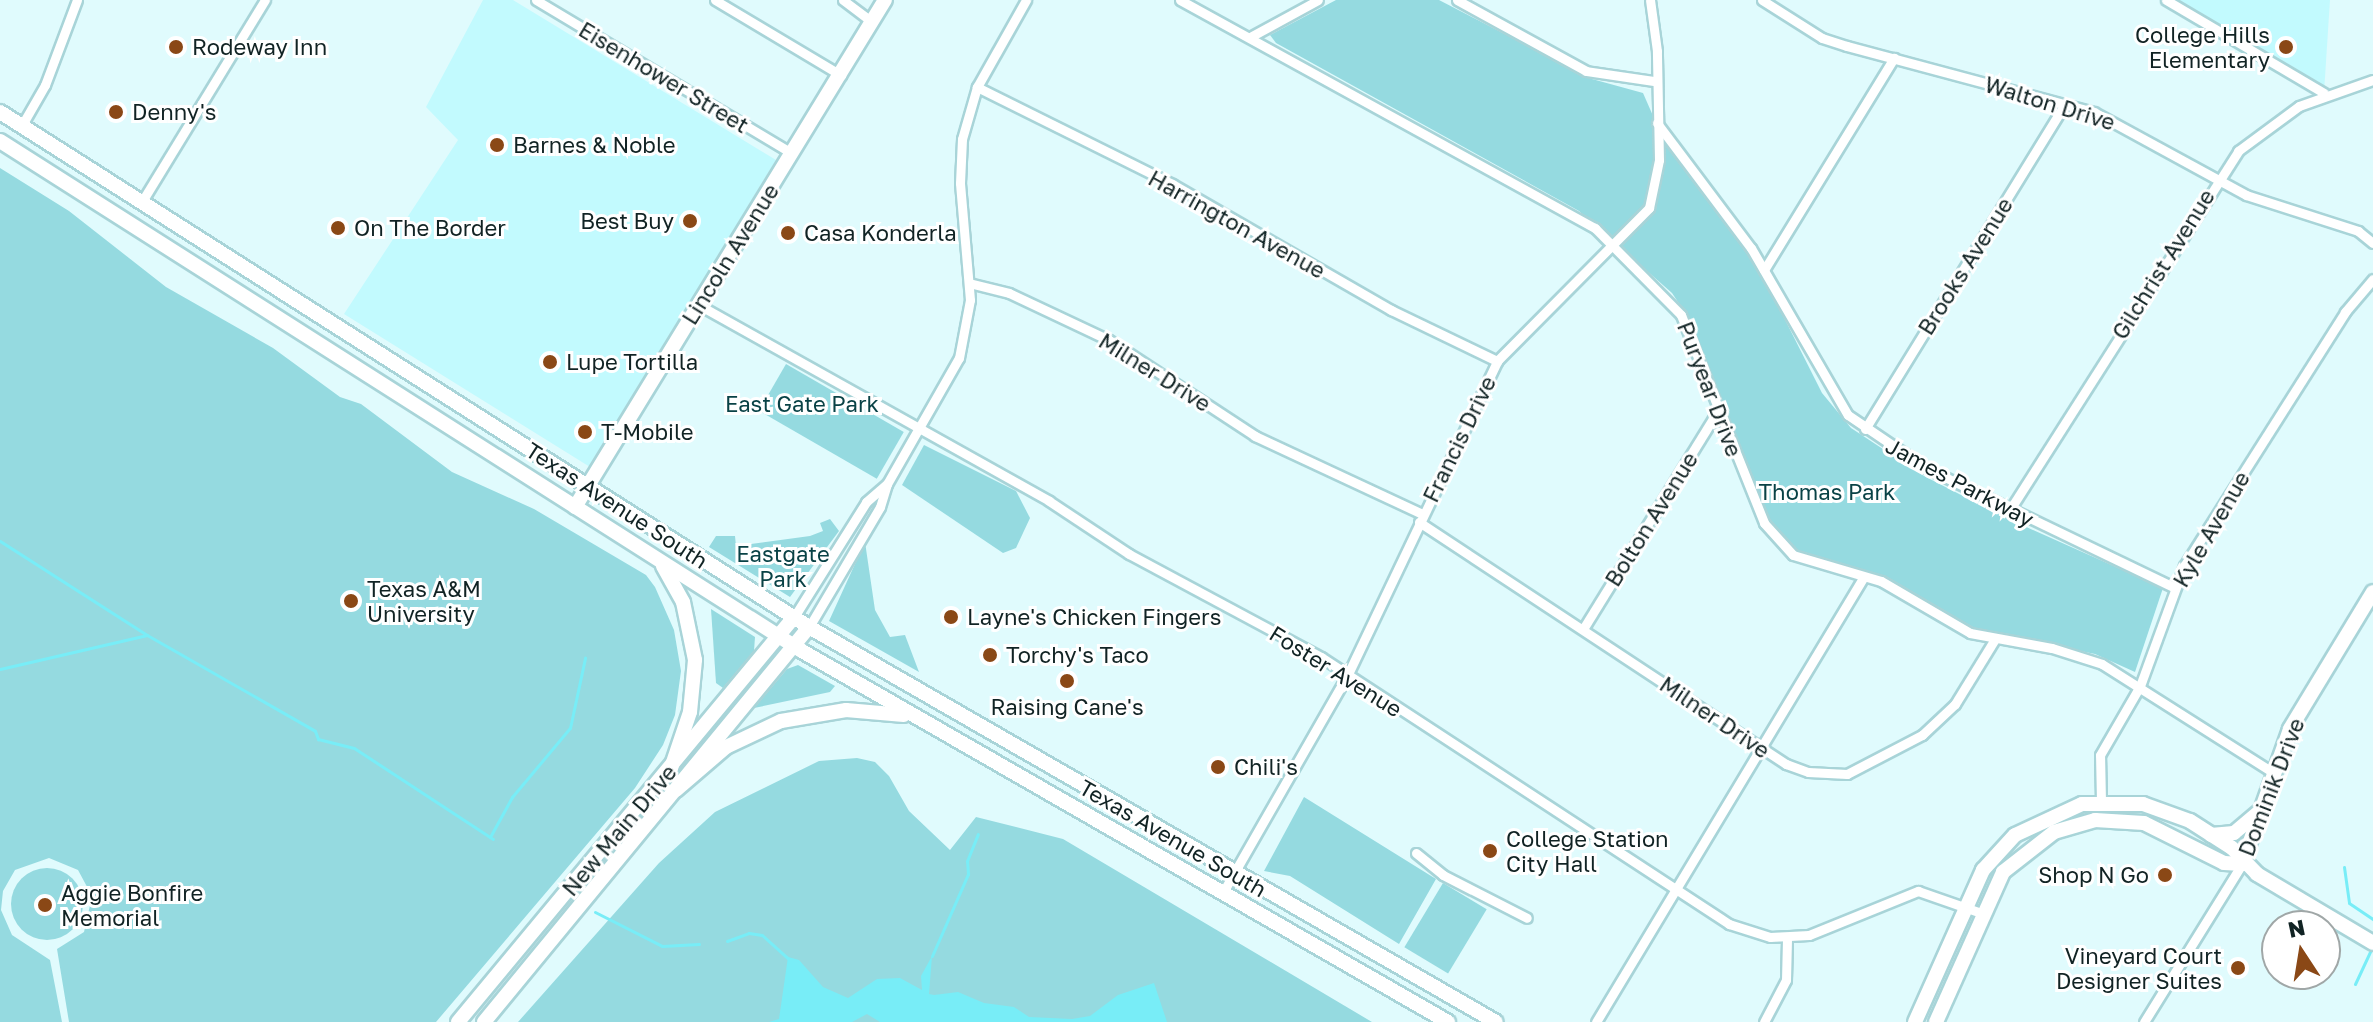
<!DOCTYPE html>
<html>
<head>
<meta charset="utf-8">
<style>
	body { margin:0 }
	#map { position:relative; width:2373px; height:1022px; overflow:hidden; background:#e0fbfd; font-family:"Golos Text",sans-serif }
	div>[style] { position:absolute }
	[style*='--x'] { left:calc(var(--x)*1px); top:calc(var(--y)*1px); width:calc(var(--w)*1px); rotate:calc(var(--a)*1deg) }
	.built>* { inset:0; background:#c2fafe }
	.green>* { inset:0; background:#95dae0; transform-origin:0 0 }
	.round { border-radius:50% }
	.water>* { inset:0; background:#78edf7 }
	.stream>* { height:3px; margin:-1.5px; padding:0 1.5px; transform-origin:1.5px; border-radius:1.5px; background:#78edf7 }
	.roads { filter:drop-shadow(2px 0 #a8d4d8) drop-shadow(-2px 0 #a8d4d8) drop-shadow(0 2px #a8d4d8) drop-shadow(0 -2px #a8d4d8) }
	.street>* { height:9px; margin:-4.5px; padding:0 4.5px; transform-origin:4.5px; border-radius:4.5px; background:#fff }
	.secondary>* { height:14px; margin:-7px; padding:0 7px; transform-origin:7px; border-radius:7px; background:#fff }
	.primary>* { height:14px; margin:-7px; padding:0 7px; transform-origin:7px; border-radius:7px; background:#fff }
	.dots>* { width:22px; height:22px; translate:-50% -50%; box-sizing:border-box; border:4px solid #fff; border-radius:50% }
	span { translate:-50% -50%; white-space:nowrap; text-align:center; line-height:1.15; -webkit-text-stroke:6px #fff; paint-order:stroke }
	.poi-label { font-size:22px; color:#112324 }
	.right { translate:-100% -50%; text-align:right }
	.left { translate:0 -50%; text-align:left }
	.street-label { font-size:22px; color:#112324 }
	.park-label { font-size:22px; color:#094246 }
	.north { position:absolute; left:2261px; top:910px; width:80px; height:80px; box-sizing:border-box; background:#fff; border:2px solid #a0a7a7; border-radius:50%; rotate:348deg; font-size:22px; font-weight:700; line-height:32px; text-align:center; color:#112324 }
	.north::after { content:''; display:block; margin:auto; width:28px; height:36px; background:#8a4816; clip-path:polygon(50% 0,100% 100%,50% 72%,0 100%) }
</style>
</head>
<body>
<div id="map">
	<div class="built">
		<div style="clip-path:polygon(483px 0,513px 0,776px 160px,590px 467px,344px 314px,458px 140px,426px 107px)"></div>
		<div style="clip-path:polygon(2166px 0,2330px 0,2324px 93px)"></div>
	</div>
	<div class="green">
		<div style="clip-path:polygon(1336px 0,1439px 0,1592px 79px,1643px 93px,1664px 141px,1762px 274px,1822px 393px,1851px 428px,1924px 476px,2006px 518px,2163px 588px,2135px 672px,2095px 654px,1970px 628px,1876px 577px,1797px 554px,1770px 534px,1688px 317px,1672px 293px,1579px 211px,1276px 43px,1270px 35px)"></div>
		<div style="clip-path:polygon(0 168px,69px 211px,166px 287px,273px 348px,340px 397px,361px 404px,452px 472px,534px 509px,646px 575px,655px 587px,674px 630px,681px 671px,675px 715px,663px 745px,635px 788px,436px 1022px,69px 1022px,57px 949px,84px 932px,92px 896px,78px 870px,49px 858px,15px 870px,3px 891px,1px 910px,12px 935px,50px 960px,62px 1022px,0 1022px)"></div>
		<div style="left:786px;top:364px;width:136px;height:54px;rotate:30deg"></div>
		<div style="clip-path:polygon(924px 445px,1016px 491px,1030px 518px,1016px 548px,1003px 553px,902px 485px)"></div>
		<div style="clip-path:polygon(830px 519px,839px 531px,790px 597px,709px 547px,716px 536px,735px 536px,736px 546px,810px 536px,823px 531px,820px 523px)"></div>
		<div style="clip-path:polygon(865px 542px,875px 610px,890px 637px,905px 635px,919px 672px,829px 621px)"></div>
		<div style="clip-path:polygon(711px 609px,755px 637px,754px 651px,723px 688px,716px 683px)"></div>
		<div style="clip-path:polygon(798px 665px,835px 686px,830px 692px,754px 708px,787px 669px)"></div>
		<div style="clip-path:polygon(857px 758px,875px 762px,889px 776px,909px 811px,950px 850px,976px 817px,1063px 839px,1372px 1022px,518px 1022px,659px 863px,715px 812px,819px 761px)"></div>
		<div style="clip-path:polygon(1304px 797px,1436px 879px,1399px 944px,1290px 876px,1264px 871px)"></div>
		<div class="round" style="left:11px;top:868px;width:72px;height:72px"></div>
		<div style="left:1443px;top:883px;width:51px;height:75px;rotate:31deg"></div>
	</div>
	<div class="water">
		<div style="clip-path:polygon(932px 956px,929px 994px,934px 995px,958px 992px,984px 1003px,1014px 1007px,1029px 1017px,1072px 1019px,1090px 1016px,1118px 995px,1154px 983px,1167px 1022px,880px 1022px,867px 1014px,852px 1022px,769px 1022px,779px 1019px,788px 957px,799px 960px,823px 987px,848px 998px,877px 979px,900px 978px,922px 990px,921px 976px)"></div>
	</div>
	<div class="stream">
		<div style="--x:0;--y:541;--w:174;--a:32.6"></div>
		<div style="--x:147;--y:635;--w:193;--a:29.7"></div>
		<div style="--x:315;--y:731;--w:9;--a:69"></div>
		<div style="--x:318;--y:739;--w:37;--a:14"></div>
		<div style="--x:354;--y:748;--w:166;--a:33.2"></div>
		<div style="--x:0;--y:669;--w:151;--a:-13"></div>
		<div style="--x:490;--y:837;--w:46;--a:-61.2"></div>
		<div style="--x:512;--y:797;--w:90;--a:-50"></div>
		<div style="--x:570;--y:728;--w:72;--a:-77.9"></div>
		<div style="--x:2344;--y:867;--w:36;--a:82"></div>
		<div style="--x:2349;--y:903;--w:29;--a:34"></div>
		<div style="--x:595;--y:912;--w:75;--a:26.9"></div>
		<div style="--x:662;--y:946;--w:37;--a:-3"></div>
		<div style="--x:727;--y:941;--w:23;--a:-20"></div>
		<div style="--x:749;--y:933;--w:13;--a:9"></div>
		<div style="--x:762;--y:935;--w:36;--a:42"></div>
		<div style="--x:932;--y:956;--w:90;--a:-66.3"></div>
		<div style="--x:968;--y:874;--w:13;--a:-94"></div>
		<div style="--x:967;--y:861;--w:29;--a:-68"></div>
		<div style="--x:2355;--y:984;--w:40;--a:-65"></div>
	</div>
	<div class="roads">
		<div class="street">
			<div style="--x:536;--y:0;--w:298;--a:30.9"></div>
			<div style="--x:715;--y:0;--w:147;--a:30.8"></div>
			<div style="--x:843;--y:0;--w:36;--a:37"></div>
			<div style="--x:1180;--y:0;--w:474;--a:28.8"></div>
			<div style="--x:1595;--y:228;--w:122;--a:45.3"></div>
			<div style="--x:1681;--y:315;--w:224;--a:68.2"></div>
			<div style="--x:1764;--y:523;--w:43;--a:47.8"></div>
			<div style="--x:1793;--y:555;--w:92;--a:16.5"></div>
			<div style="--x:1881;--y:581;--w:103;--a:30.3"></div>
			<div style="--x:1970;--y:633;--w:83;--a:10.4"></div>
			<div style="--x:2052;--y:648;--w:52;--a:17.7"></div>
			<div style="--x:2102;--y:664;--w:204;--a:32.4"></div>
			<div style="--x:1457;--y:0;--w:147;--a:28.8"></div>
			<div style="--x:1586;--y:71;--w:69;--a:8.4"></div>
			<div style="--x:1762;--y:0;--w:71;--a:32.3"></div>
			<div style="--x:1822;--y:38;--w:26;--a:18"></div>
			<div style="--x:1847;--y:46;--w:256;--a:15"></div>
			<div style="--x:2094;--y:112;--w:173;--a:28.6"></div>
			<div style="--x:2246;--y:195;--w:118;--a:17.8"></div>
			<div style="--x:2358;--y:231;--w:19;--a:39"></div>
			<div style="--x:2166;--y:0;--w:183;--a:30.5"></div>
			<div style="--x:1252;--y:36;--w:75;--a:-28.6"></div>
			<div style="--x:977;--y:87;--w:218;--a:26.4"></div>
			<div style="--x:1172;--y:184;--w:253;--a:29.9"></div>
			<div style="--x:1391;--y:310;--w:118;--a:25.7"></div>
			<div style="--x:1657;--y:123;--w:156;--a:53.1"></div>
			<div style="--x:1751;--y:248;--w:193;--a:59.9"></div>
			<div style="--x:1848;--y:415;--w:94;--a:34.2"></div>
			<div style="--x:1926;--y:468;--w:276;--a:25.7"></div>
			<div style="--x:22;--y:125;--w:46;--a:-60.1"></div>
			<div style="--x:45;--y:85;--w:91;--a:-69.4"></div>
			<div style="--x:141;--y:203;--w:238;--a:-58.6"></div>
			<div style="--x:1764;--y:270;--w:249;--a:-58.5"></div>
			<div style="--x:969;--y:283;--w:41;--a:14"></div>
			<div style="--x:1009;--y:293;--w:110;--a:25.2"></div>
			<div style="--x:1109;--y:340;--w:175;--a:33.3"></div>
			<div style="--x:1255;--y:436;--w:184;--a:25"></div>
			<div style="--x:699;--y:305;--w:401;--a:29.2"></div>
			<div style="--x:1049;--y:501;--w:96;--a:33.5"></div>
			<div style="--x:1129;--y:554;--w:218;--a:28.2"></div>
			<div style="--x:1321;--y:657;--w:488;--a:33.2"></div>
			<div style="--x:1729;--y:924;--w:43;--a:17.6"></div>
			<div style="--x:1770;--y:937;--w:39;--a:-3"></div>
			<div style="--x:1809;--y:935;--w:118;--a:-22"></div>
			<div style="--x:1918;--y:891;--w:67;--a:19.2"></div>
			<div style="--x:1865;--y:429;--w:382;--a:-58.4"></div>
			<div style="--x:2009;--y:511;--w:427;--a:-57.5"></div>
			<div style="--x:2238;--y:151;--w:76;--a:-36.4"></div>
			<div style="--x:2299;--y:106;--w:78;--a:-19.4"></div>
			<div style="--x:1419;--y:522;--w:440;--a:33.4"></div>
			<div style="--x:1786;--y:764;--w:23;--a:20"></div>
			<div style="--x:1808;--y:772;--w:39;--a:3"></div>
			<div style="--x:1847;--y:774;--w:85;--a:-27.5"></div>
			<div style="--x:1922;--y:735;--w:45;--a:-43.2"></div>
			<div style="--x:1955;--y:704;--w:76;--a:-58.4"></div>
			<div style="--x:794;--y:617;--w:136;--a:-57.9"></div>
			<div style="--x:866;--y:502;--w:28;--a:-41"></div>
			<div style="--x:809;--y:627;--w:139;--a:-59.4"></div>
			<div style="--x:880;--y:507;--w:24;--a:-73"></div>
			<div style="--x:887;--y:484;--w:145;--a:-60.3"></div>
			<div style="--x:959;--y:358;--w:59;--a:-79.3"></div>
			<div style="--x:970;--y:300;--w:117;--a:-94.9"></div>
			<div style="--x:960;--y:183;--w:44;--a:-87.4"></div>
			<div style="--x:962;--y:139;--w:54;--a:-73.9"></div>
			<div style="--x:977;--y:87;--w:100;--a:-60.6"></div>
			<div style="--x:1583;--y:629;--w:257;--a:-58.3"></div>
			<div style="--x:2101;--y:801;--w:46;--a:-91.2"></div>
			<div style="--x:2100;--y:755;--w:80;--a:-59.9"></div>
			<div style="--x:2140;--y:686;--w:128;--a:-69.9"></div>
			<div style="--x:2184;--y:566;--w:301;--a:-57.6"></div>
			<div style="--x:2345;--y:312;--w:43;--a:-49.7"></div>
			<div style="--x:1416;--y:853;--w:35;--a:39"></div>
			<div style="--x:1443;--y:875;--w:94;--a:27.1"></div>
			<div style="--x:1222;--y:894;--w:254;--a:-60.2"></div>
			<div style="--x:1348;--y:674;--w:347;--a:-64.5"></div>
			<div style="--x:1497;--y:361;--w:216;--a:-45.2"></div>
			<div style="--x:1649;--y:208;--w:49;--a:-78.2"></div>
			<div style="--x:1659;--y:160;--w:109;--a:-91.1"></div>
			<div style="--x:1657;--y:51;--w:51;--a:-97.8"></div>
			<div style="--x:1596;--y:1022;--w:518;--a:-58.98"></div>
			<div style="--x:1764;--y:1022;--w:47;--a:-62.4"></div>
			<div style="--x:1786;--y:980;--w:42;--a:-88.6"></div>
			<div style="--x:2144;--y:1022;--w:186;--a:-58.2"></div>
		</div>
		<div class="secondary">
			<div style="--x:575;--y:507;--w:594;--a:-58.56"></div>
			<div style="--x:2211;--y:835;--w:23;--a:-5"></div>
			<div style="--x:2234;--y:833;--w:39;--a:-40"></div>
			<div style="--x:2242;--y:864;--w:143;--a:-70.4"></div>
			<div style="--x:2290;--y:729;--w:160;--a:-58.8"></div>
			<div style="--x:458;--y:1022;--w:526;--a:-50.32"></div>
			<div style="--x:484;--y:1022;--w:512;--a:-50.55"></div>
			<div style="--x:1915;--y:1022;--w:167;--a:-65.9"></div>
			<div style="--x:1983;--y:870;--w:47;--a:-47.6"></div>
			<div style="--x:2015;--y:835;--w:74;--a:-24.8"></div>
			<div style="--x:2082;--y:804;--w:61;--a:0"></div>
			<div style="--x:2143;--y:804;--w:50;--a:19.9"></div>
			<div style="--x:2190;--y:821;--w:50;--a:32.7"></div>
			<div style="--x:2232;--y:848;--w:36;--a:46"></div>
			<div style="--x:2257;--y:874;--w:135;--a:30.7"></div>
			<div style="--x:1936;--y:1022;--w:164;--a:-65.9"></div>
			<div style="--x:2003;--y:872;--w:65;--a:-38.1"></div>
			<div style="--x:2054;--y:832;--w:43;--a:-16.3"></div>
			<div style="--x:2095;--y:820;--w:49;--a:3.5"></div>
			<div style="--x:2144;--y:823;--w:89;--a:26.6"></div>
			<div style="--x:2224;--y:863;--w:18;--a:3"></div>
		</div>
		<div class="primary">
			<div style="--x:0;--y:112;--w:959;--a:32.48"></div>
			<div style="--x:809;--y:627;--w:792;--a:29.9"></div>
			<div style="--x:0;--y:141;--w:950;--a:32.45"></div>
			<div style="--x:802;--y:651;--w:745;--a:29.87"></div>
			<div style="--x:663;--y:566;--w:41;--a:60.9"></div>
			<div style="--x:683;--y:602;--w:59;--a:78.3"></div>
			<div style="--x:695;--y:660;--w:52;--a:95.5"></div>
			<div style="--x:690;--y:712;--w:59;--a:108.7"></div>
			<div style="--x:676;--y:790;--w:66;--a:-40.7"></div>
			<div style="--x:726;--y:747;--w:61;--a:-25.3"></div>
			<div style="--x:781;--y:721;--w:66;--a:-9.6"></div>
			<div style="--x:846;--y:710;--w:58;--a:4.9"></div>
		</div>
	</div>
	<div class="dots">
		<div style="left:176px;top:47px;background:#8a4816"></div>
		<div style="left:2286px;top:47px;background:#8a4816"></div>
		<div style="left:116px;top:112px;background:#8a4816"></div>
		<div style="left:497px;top:145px;background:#8a4816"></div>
		<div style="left:690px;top:221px;background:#8a4816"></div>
		<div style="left:338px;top:228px;background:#8a4816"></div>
		<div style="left:788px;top:233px;background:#8a4816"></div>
		<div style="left:550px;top:362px;background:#8a4816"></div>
		<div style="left:585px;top:432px;background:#8a4816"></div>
		<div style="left:351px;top:601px;background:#8a4816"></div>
		<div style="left:951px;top:617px;background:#8a4816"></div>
		<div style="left:990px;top:655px;background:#8a4816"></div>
		<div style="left:1067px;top:681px;background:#8a4816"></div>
		<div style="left:1218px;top:767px;background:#8a4816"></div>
		<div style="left:1490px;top:851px;background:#8a4816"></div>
		<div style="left:2165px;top:875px;background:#8a4816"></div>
		<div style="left:45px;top:905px;background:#8a4816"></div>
		<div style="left:2238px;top:968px;background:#8a4816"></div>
	</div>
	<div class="poi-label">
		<span class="right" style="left:2270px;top:47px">College Hills<br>Elementary</span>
		<span class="left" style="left:192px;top:47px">Rodeway Inn</span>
		<span class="left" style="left:132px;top:112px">Denny's</span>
		<span class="left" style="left:513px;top:145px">Barnes &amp; Noble</span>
		<span class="right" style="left:674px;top:221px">Best Buy</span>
		<span class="left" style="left:354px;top:228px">On The Border</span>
		<span class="left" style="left:804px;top:233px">Casa Konderla</span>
		<span class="left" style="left:566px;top:362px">Lupe Tortilla</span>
		<span class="left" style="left:601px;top:432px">T-Mobile</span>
		<span class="left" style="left:367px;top:601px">Texas A&amp;M<br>University</span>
		<span class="left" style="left:967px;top:617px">Layne's Chicken Fingers</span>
		<span class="left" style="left:1006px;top:655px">Torchy's Taco</span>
		<span style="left:1067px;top:707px">Raising Cane's</span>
		<span class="left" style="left:1234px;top:767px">Chili's</span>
		<span class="left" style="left:1506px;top:851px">College Station<br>City Hall</span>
		<span class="right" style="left:2149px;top:875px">Shop N Go</span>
		<span class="left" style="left:61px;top:905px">Aggie Bonfire<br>Memorial</span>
		<span class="right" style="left:2222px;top:968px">Vineyard Court<br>Designer Suites</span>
	</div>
	<div class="street-label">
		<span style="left:664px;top:77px;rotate:31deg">Eisenhower Street</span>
		<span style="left:2050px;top:103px;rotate:17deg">Walton Drive</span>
		<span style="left:1237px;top:224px;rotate:29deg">Harrington Avenue</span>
		<span style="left:730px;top:254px;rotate:-58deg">Lincoln Avenue</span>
		<span style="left:2163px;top:264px;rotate:-58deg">Gilchrist Avenue</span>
		<span style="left:1965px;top:266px;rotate:-58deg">Brooks Avenue</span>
		<span style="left:1155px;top:372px;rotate:32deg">Milner Drive</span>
		<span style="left:1710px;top:389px;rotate:69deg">Puryear Drive</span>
		<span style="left:1459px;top:439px;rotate:-64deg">Francis Drive</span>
		<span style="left:1960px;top:482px;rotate:28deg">James Parkway</span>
		<span style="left:617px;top:505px;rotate:33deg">Texas Avenue South</span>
		<span style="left:1651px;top:519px;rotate:-58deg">Bolton Avenue</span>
		<span style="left:2211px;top:529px;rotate:-60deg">Kyle Avenue</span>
		<span style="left:1336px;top:671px;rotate:32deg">Foster Avenue</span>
		<span style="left:1715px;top:717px;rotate:34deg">Milner Drive</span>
		<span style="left:2271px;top:787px;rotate:-69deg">Dominik Drive</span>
		<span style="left:619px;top:830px;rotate:-50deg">New Main Drive</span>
		<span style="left:1173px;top:838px;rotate:30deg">Texas Avenue South</span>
	</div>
	<div class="park-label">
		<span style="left:802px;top:404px">East Gate Park</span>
		<span style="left:1827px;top:492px">Thomas Park</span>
		<span style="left:783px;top:566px">Eastgate<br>Park</span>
	</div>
	<div class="north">N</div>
</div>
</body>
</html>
